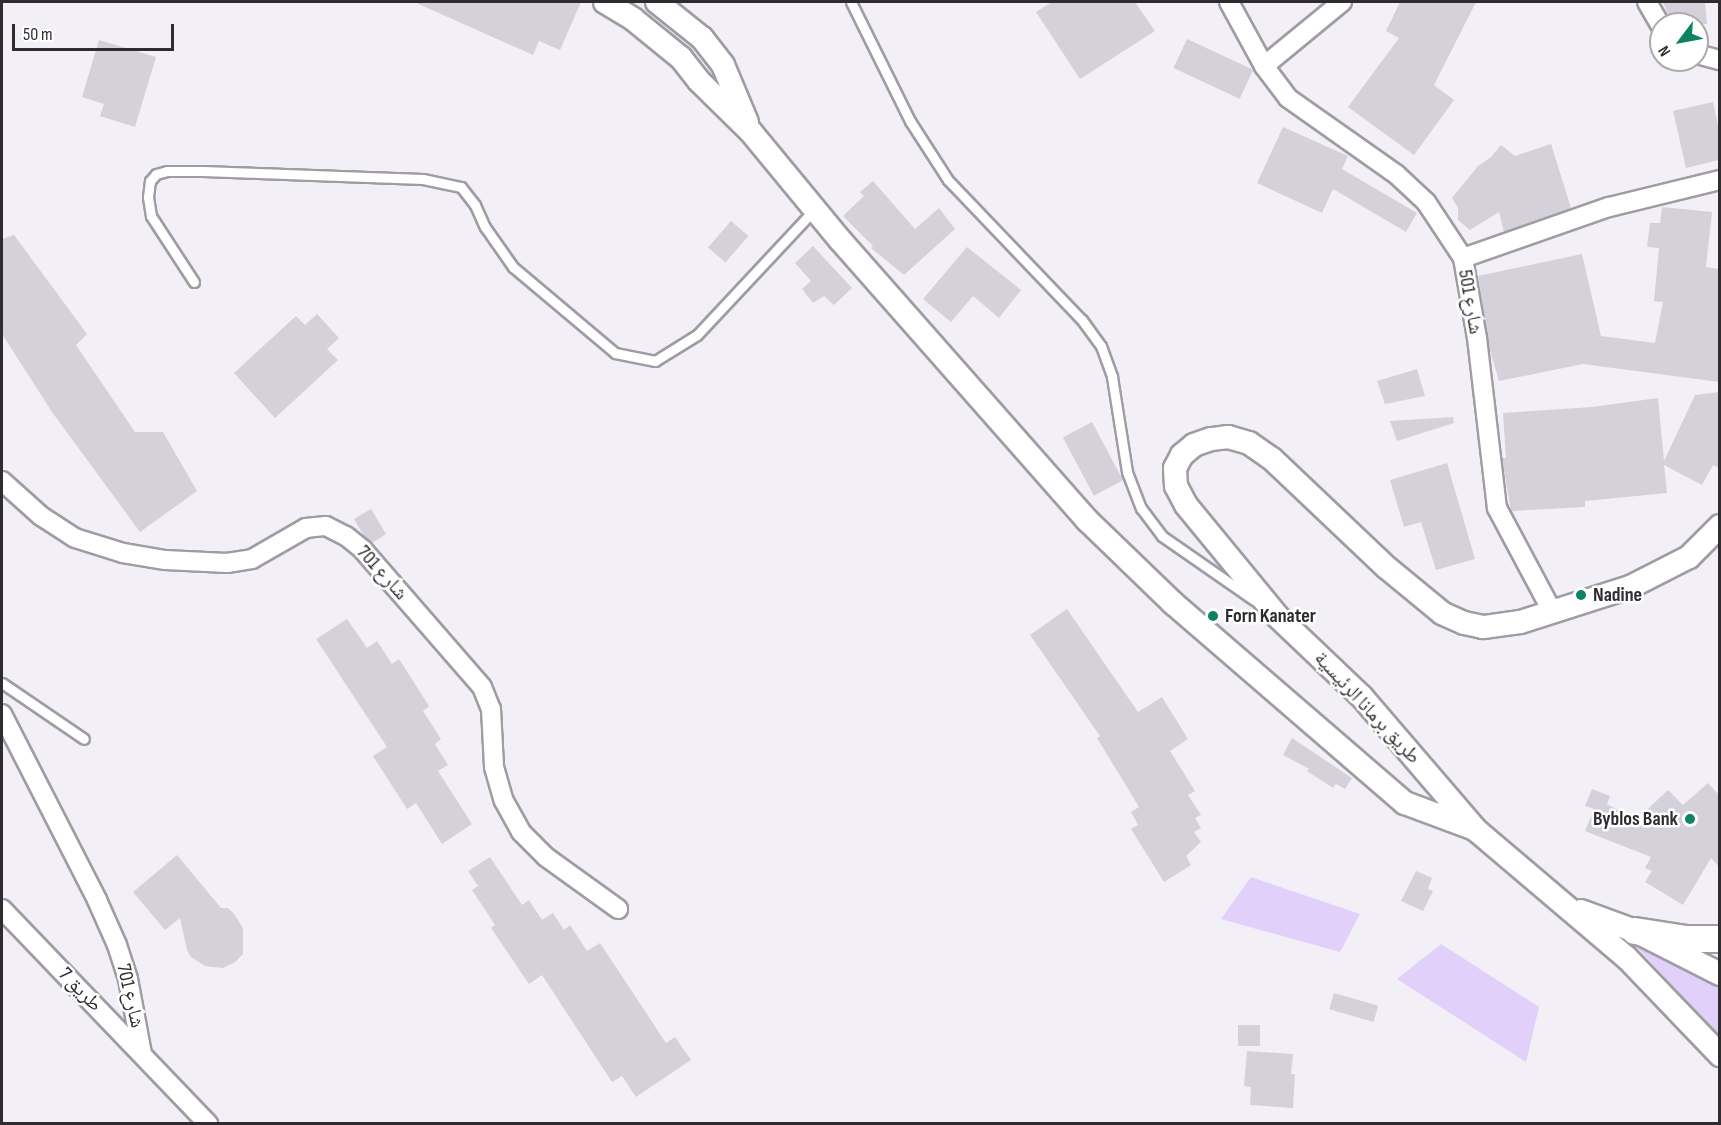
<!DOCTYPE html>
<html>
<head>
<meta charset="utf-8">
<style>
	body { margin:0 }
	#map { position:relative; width:1721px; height:1125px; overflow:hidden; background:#f2eff7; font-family:"Sofia Sans Condensed","Noto Naskh Arabic",sans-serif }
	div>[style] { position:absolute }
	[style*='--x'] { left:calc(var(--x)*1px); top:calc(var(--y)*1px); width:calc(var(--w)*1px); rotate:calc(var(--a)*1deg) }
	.green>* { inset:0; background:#e1d0f9 }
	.building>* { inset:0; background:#d5d1da; transform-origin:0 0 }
	.roads { filter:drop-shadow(2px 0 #9f9ca4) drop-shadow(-2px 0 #9f9ca4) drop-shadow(0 2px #9f9ca4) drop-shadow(0 -2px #9f9ca4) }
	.service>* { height:9px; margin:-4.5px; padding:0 4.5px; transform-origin:4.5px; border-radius:4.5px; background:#fff }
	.minor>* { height:18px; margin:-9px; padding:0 9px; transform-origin:9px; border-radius:9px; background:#fff }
	.tertiary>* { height:22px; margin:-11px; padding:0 11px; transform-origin:11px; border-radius:11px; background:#fff }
	.secondary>* { height:26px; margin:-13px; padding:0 13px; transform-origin:13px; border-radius:13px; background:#fff }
	.dots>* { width:16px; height:16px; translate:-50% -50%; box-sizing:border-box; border:3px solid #fff; border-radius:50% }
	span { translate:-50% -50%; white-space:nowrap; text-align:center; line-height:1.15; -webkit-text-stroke:5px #fff; paint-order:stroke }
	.street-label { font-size:20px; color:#2e2c2f }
	.poi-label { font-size:20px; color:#2e2c2f; font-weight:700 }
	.left { translate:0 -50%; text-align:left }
	.right { translate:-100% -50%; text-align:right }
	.frame { position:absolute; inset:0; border:3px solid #2e2c2f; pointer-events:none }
	.north { position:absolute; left:1649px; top:12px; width:60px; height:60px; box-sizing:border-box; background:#fff; border:2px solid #ababac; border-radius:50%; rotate:238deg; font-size:16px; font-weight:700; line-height:24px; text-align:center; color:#2e2c2f }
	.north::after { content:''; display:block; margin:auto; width:21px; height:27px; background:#0d8363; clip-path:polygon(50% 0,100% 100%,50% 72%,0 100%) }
	.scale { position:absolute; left:12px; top:24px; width:162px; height:27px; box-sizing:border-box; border:3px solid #2e2c2f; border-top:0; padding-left:8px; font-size:18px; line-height:21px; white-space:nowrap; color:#2e2c2f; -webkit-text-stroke:4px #fff; paint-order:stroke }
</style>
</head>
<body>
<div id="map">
	<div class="green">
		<div style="clip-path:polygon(1251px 877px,1360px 914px,1340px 952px,1221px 919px)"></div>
		<div style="clip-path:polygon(1622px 931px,1719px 986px,1719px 1036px)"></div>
		<div style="clip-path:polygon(1441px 944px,1539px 1007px,1526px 1062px,1397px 979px)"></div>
	</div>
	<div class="building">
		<div style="clip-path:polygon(414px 2px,581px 2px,560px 50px,539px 41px,533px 55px)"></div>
		<div style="clip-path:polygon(1052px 2px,1135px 2px,1155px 31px,1080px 79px,1036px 12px)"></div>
		<div style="clip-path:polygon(1400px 2px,1476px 2px,1434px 85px,1454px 100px,1414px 155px,1348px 107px,1399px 38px,1386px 31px)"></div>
		<div style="clip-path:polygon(1663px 2px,1705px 2px,1707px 24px,1672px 24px)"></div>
		<div style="left:1187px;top:39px;width:73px;height:32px;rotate:25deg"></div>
		<div style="clip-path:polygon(99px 40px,156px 57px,135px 127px,100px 116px,104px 104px,82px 97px)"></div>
		<div style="clip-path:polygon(1713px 102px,1719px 130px,1719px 160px,1686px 168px,1673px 111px)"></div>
		<div style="clip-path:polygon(1283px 127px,1348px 156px,1342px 169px,1417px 213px,1406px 232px,1333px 189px,1322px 213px,1257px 183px)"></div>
		<div style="clip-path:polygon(1551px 144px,1571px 208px,1504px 232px,1499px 212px,1470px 230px,1458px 220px,1458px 208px,1452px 198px,1478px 166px,1491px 157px,1501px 145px,1515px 156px)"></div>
		<div style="clip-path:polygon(873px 181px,915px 229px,939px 208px,955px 229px,904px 275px,871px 248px,873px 246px,843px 216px,864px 196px,860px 192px)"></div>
		<div style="clip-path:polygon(1662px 207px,1712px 212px,1706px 267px,1719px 269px,1719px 382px,1583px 364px,1499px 381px,1489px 347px,1478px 276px,1582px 254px,1601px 336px,1655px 343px,1663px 302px,1654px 301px,1659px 248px,1647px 247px,1650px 223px,1660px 223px)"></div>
		<div style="left:731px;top:221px;width:23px;height:35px;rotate:41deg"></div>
		<div style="clip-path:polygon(14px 235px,87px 334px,76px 345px,135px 432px,163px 432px,197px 491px,140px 532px,52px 412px,2px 334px,2px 239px)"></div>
		<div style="clip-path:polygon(813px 246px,852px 288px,834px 305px,824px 296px,813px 303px,802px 289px,811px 281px,795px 263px)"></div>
		<div style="clip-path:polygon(967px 247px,1021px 290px,999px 318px,973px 296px,951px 322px,923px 299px)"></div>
		<div style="clip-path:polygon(317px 314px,339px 338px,327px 349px,338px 360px,275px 418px,234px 373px,296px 316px,305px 325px)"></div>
		<div style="clip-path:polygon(1417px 369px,1425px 396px,1385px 404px,1377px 381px)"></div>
		<div style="clip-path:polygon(1719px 392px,1719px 468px,1713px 465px,1702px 485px,1664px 465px,1667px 493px,1585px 501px,1585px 507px,1511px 511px,1502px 458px,1506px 458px,1503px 413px,1592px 407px,1658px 398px,1664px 461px,1695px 395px)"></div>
		<div style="clip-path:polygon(1453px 417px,1454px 423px,1397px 441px,1390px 421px)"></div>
		<div style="left:1092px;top:422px;width:66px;height:33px;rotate:62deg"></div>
		<div style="clip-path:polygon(1447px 463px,1475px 559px,1436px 570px,1421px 522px,1404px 527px,1390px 480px)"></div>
		<div style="clip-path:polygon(371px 509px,386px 534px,372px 543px,364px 536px,354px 519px)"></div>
		<div style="clip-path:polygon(1067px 609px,1138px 712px,1162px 697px,1188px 739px,1170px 751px,1195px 791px,1188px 795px,1201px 815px,1195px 818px,1201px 828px,1194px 832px,1201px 842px,1186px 856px,1191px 865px,1164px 882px,1131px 829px,1138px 825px,1131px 812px,1139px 807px,1097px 738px,1100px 736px,1030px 635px)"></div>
		<div style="clip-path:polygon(347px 619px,367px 648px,377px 641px,392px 664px,399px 659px,429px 706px,423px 711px,441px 739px,435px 744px,448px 765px,438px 771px,472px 824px,442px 844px,416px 803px,407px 809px,373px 756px,387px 747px,316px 639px)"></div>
		<div style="clip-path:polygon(1292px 738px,1352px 778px,1345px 789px,1336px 784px,1333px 788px,1307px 771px,1309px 769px,1283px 755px)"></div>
		<div style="clip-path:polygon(1708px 783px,1719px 795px,1719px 867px,1711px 858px,1683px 905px,1645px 882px,1652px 871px,1645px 868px,1651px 857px,1585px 831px,1594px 809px,1585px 806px,1592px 789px,1610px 796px,1607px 804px,1636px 820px,1668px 790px,1683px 805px)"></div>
		<div style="clip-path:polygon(177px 855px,221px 908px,228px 908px,234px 914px,243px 928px,243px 954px,235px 962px,223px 968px,205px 966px,191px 957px,187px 950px,180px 918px,165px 930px,133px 892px)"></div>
		<div style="clip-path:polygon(490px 857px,522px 905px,529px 900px,542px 920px,553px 913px,564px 930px,570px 925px,587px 951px,600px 943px,666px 1043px,675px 1037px,691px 1060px,636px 1097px,622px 1076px,612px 1082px,542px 975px,529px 984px,491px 928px,495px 925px,472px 890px,478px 886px,468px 871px)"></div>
		<div style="clip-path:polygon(1416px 871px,1432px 878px,1428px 889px,1433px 891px,1423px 911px,1401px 901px)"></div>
		<div style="left:1334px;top:993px;width:46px;height:17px;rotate:16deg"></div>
		<div style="left:1238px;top:1025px;width:22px;height:21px"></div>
		<div style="clip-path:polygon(1247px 1051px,1293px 1054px,1291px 1074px,1295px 1074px,1293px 1108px,1250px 1105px,1251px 1087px,1244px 1086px)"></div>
	</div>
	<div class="roads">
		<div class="service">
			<div style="--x:851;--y:2;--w:133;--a:63.6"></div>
			<div style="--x:910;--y:121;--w:70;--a:57.2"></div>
			<div style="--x:948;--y:180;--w:194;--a:46.3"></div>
			<div style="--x:1082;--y:320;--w:32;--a:54"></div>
			<div style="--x:1101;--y:346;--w:33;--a:70"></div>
			<div style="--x:1112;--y:377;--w:96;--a:81"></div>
			<div style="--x:1127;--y:472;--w:39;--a:69"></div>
			<div style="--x:1141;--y:508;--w:35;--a:53"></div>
			<div style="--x:1162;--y:536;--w:112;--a:34.8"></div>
			<div style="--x:194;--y:282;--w:79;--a:-123.1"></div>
			<div style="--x:151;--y:216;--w:19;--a:-99"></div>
			<div style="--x:148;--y:197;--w:16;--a:-83"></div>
			<div style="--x:150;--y:181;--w:9;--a:-49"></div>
			<div style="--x:156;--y:174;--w:11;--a:-15"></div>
			<div style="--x:167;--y:171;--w:36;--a:0"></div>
			<div style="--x:203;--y:171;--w:220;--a:2.1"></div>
			<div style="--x:423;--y:179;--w:39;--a:12"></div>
			<div style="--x:461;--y:187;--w:23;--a:52"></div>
			<div style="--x:475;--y:205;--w:24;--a:66"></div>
			<div style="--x:485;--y:227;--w:49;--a:55"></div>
			<div style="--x:513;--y:267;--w:133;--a:40.1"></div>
			<div style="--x:615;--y:353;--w:41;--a:11.3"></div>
			<div style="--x:655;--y:361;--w:49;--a:-31.8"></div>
			<div style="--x:697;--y:335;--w:173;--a:-46.9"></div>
			<div style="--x:2;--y:683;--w:99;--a:34.3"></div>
		</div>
		<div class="minor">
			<div style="--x:1229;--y:2;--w:73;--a:61.3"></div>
			<div style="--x:1264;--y:66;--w:40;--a:53"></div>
			<div style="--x:1288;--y:98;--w:133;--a:35.2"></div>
			<div style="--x:1397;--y:175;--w:40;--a:43"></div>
			<div style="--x:1426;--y:202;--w:67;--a:56.5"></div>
			<div style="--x:1463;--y:258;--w:81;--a:80.1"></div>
			<div style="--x:1477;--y:338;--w:171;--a:83.3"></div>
			<div style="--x:1497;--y:508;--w:119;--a:61.9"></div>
			<div style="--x:1647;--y:2;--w:28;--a:60"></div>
			<div style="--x:1697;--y:54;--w:24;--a:15"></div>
			<div style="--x:1264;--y:66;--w:101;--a:-39.4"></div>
			<div style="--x:1463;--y:258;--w:155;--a:-19.3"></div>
			<div style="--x:1609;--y:207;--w:114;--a:-13.7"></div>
			<div style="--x:2;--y:481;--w:52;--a:41.9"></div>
			<div style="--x:41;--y:516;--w:40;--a:32.9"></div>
			<div style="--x:75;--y:538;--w:50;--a:17.4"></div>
			<div style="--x:123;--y:553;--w:43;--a:9.5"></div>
			<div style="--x:165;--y:560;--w:62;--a:2.8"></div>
			<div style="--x:227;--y:563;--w:25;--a:-9"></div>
			<div style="--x:252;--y:559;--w:62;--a:-29.9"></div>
			<div style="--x:306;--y:528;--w:20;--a:-6"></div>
			<div style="--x:326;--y:526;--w:22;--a:27"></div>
			<div style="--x:346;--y:536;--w:22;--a:39"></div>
			<div style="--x:363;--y:550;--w:181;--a:49"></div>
			<div style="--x:482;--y:687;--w:24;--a:68"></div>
			<div style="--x:491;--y:709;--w:58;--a:87"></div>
			<div style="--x:494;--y:767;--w:35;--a:74"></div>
			<div style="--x:504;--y:801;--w:35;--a:61"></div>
			<div style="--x:521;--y:832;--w:35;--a:45"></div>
			<div style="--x:546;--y:857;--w:89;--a:35.8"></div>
			<div style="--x:2;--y:714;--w:209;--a:62.9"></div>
			<div style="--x:97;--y:900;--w:49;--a:66"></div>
			<div style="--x:117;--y:945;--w:36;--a:72"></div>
			<div style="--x:128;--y:979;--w:76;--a:79.4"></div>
			<div style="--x:2;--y:909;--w:298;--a:46.2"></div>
		</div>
		<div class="tertiary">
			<div style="--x:605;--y:2;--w:33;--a:31"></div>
			<div style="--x:633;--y:19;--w:62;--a:39.1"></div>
			<div style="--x:681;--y:58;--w:29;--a:52"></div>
			<div style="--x:699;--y:81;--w:73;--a:44.4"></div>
			<div style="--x:751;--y:132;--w:141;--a:50.5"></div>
			<div style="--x:841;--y:241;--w:372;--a:48.6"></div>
			<div style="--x:1087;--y:520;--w:120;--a:44"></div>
			<div style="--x:1173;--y:603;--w:306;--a:40.8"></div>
			<div style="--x:1405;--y:803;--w:72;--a:20.5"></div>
			<div style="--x:657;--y:2;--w:58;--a:38.7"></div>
			<div style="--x:702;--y:38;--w:34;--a:52"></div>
			<div style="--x:723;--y:65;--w:62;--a:67.2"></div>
			<div style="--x:1720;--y:526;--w:44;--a:135"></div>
			<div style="--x:1689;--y:557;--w:66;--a:153"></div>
			<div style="--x:1630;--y:587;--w:115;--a:162.3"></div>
			<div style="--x:1520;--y:622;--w:37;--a:172"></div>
			<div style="--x:1483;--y:627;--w:19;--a:-168"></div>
			<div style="--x:1464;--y:623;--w:24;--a:-156"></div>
			<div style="--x:1442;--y:613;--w:72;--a:-140.6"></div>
			<div style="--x:1386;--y:567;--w:157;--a:-136.5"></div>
			<div style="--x:1272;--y:459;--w:28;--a:-145"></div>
			<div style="--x:1249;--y:443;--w:22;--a:-164"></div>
			<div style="--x:1228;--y:437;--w:17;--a:173"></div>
			<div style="--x:1211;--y:439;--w:18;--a:161"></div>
			<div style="--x:1194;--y:445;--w:16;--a:140"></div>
			<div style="--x:1182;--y:455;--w:15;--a:118"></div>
			<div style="--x:1175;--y:468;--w:18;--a:87"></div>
			<div style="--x:1176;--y:486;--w:21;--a:62"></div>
			<div style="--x:1186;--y:505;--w:145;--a:50.6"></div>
			<div style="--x:1278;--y:617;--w:116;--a:43.6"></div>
			<div style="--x:1362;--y:697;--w:175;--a:49.4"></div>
			<div style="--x:1476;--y:830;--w:197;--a:40.3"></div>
			<div style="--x:1626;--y:957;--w:136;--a:46.2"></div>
			<div style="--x:1581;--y:911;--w:58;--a:20.3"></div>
			<div style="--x:1635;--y:931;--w:95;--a:26.8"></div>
		</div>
		<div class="secondary">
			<div style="--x:1635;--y:931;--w:52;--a:8.9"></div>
			<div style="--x:1686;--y:939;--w:34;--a:0"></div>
		</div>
	</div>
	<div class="dots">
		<div style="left:1581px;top:595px;background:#0d8363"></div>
		<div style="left:1213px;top:616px;background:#0d8363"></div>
		<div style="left:1690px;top:819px;background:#0d8363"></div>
	</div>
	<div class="street-label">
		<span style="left:1470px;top:302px;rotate:80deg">شارع 501</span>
		<span style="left:382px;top:573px;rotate:48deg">شارع 701</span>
		<span style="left:1367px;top:708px;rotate:47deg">طريق برمانا الرئيسية</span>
		<span style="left:80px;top:990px;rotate:46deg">طريق 7</span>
		<span style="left:130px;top:996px;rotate:77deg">شارع 701</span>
	</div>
	<div class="poi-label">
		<span class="left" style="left:1593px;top:595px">Nadine</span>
		<span class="left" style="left:1225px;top:616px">Forn Kanater</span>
		<span class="right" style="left:1678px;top:819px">Byblos Bank</span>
	</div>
	<div class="frame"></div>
	<div class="north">N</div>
	<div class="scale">50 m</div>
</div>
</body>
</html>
